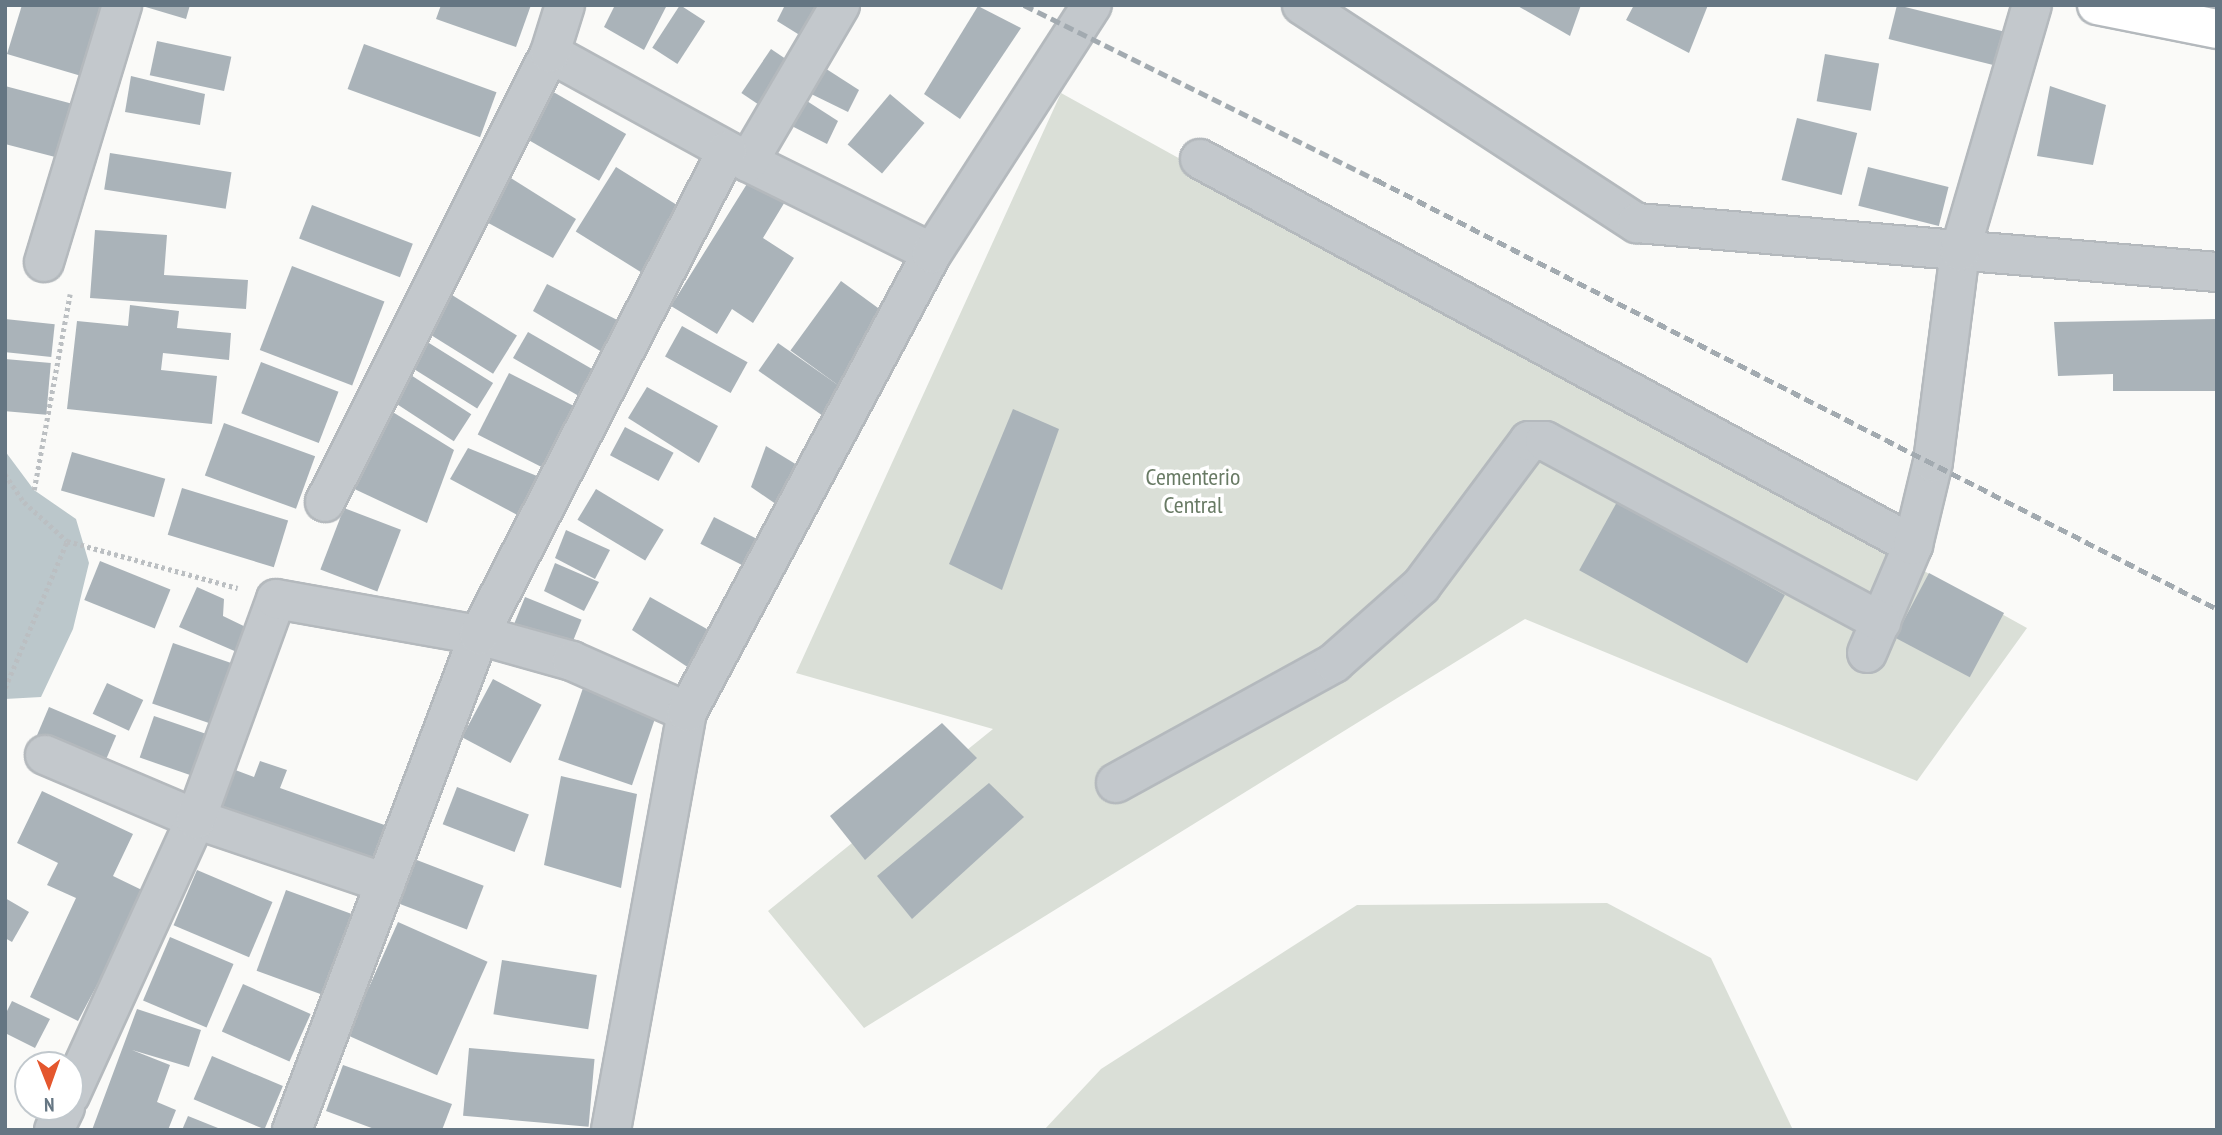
<!DOCTYPE html>
<html>
<head>
<meta charset="utf-8">
<style>
	body { margin:0 }
	#map { position:relative; width:2222px; height:1135px; overflow:hidden; background:#fafaf8; font-family:"PT Sans Narrow",sans-serif }
	div>[style] { position:absolute }
	[style*='--x'] { left:calc(var(--x)*1px); top:calc(var(--y)*1px); width:calc(var(--w)*1px); rotate:calc(var(--a)*1deg) }
	.green>* { inset:0; background:#dadfd7 }
	.water>* { inset:0; background:#bbc7cb }
	.building>* { inset:0; background:#aab3b9; transform-origin:0 0 }
	.path>* { height:4.5px; margin-top:-2.25px; transform-origin:0; background:repeating-linear-gradient(90deg,#bbbfc2 0 3.5px,transparent 0 7px) }
	.roads { filter:drop-shadow(2px 0 #b4b9bd) drop-shadow(-2px 0 #b4b9bd) drop-shadow(0 2px #b4b9bd) drop-shadow(0 -2px #b4b9bd) }
	.minor>* { height:38px; margin:-19px; padding:0 19px; transform-origin:19px; border-radius:19px; background:#c3c8cc }
	.highway>* { height:38px; margin:-19px; padding:0 19px; transform-origin:19px; border-radius:19px; background:#fff }
	.rail>* { height:5px; margin-top:-2.5px; transform-origin:0; background:repeating-linear-gradient(90deg,#a2aab0 0 10px,transparent 0 15px) }
	span { translate:-50% -50%; white-space:nowrap; text-align:center; line-height:1.15; -webkit-text-stroke:7px #fff; paint-order:stroke }
	.park-label { font-size:24px; color:#687a64 }
	.frame { position:absolute; inset:0; border:7px solid #657683; pointer-events:none }
	.north { position:absolute; left:14px; top:1051px; width:70px; height:70px; box-sizing:border-box; background:#fff; border:2px solid #c1c8cd; border-radius:50%; rotate:179deg; font-size:19px; font-weight:700; line-height:28px; text-align:center; color:#657683 }
	.north::after { content:''; display:block; margin:auto; width:24px; height:32px; background:#e4572e; clip-path:polygon(50% 0,100% 100%,50% 72%,0 100%) }
</style>
</head>
<body>
<div id="map">
	<div class="green">
		<div style="clip-path:polygon(1061px 93px,2027px 628px,1917px 781px,1525px 619px,864px 1028px,768px 911px,993px 729px,796px 673px)"></div>
		<div style="clip-path:polygon(1607px 903px,1711px 958px,1793px 1130px,1044px 1130px,1101px 1069px,1357px 905px)"></div>
	</div>
	<div class="water">
		<div style="clip-path:polygon(5px 451px,34px 490px,76px 519px,89px 563px,73px 629px,41px 697px,5px 699px)"></div>
	</div>
	<div class="building">
		<div style="clip-path:polygon(22px 5px,110px 5px,88px 78px,7px 54px)"></div>
		<div style="clip-path:polygon(139px 5px,190px 5px,186px 19px)"></div>
		<div style="clip-path:polygon(441px 5px,531px 5px,516px 47px,436px 19px)"></div>
		<div style="clip-path:polygon(615px 5px,667px 5px,644px 50px,604px 27px)"></div>
		<div style="left:680px;top:5px;width:30px;height:51px;rotate:33deg"></div>
		<div style="clip-path:polygon(785px 5px,829px 5px,814px 44px,777px 21px)"></div>
		<div style="clip-path:polygon(1516px 5px,1581px 5px,1570px 36px)"></div>
		<div style="clip-path:polygon(1634px 5px,1708px 5px,1689px 53px,1626px 20px)"></div>
		<div style="left:1897px;top:5px;width:113px;height:35px;rotate:14deg"></div>
		<div style="clip-path:polygon(978px 6px,1021px 28px,960px 119px,924px 94px)"></div>
		<div style="left:157px;top:41px;width:76px;height:35px;rotate:12deg"></div>
		<div style="left:364px;top:44px;width:141px;height:48px;rotate:20deg"></div>
		<div style="left:771px;top:49px;width:30px;height:53px;rotate:34deg"></div>
		<div style="left:1825px;top:54px;width:55px;height:48px;rotate:10deg"></div>
		<div style="clip-path:polygon(817px 63px,859px 90px,848px 112px,801px 89px)"></div>
		<div style="clip-path:polygon(131px 76px,205px 94px,200px 125px,125px 112px)"></div>
		<div style="clip-path:polygon(5px 86px,73px 104px,59px 158px,5px 144px)"></div>
		<div style="left:543px;top:86px;width:96px;height:54px;rotate:30deg"></div>
		<div style="clip-path:polygon(2050px 86px,2106px 105px,2093px 165px,2037px 156px)"></div>
		<div style="clip-path:polygon(796px 94px,838px 121px,827px 144px,780px 120px)"></div>
		<div style="left:890px;top:94px;width:45px;height:66px;rotate:40deg"></div>
		<div style="left:1797px;top:118px;width:62px;height:64px;rotate:14deg"></div>
		<div style="left:110px;top:153px;width:123px;height:37px;rotate:9deg"></div>
		<div style="left:616px;top:167px;width:87px;height:76px;rotate:32deg"></div>
		<div style="left:1868px;top:167px;width:83px;height:40px;rotate:14deg"></div>
		<div style="clip-path:polygon(503px 173px,576px 219px,553px 258px,481px 219px)"></div>
		<div style="clip-path:polygon(750px 179px,786px 200px,763px 238px,794px 258px,753px 323px,732px 309px,717px 334px,671px 306px)"></div>
		<div style="left:312px;top:205px;width:108px;height:36px;rotate:21deg"></div>
		<div style="clip-path:polygon(95px 230px,167px 235px,164px 275px,248px 280px,246px 309px,90px 298px)"></div>
		<div style="left:292px;top:266px;width:99px;height:90px;rotate:21deg"></div>
		<div style="left:841px;top:281px;width:59px;height:86px;rotate:36deg"></div>
		<div style="clip-path:polygon(547px 284px,625px 324px,607px 355px,533px 311px)"></div>
		<div style="left:444px;top:290px;width:86px;height:45px;rotate:32deg"></div>
		<div style="clip-path:polygon(130px 305px,179px 311px,177px 328px,231px 333px,229px 360px,163px 353px,161px 370px,217px 376px,212px 424px,67px 409px,77px 321px,128px 326px)"></div>
		<div style="left:5px;top:319px;width:50px;height:33px;rotate:6deg"></div>
		<div style="clip-path:polygon(2217px 319px,2217px 391px,2113px 391px,2113px 374px,2058px 376px,2054px 322px)"></div>
		<div style="left:682px;top:326px;width:75px;height:35px;rotate:29deg"></div>
		<div style="left:528px;top:332px;width:86px;height:30px;rotate:30deg"></div>
		<div style="left:421px;top:338px;width:85px;height:30px;rotate:32deg"></div>
		<div style="left:778px;top:343px;width:85px;height:34px;rotate:35deg"></div>
		<div style="left:5px;top:359px;width:46px;height:52px;rotate:5deg"></div>
		<div style="left:261px;top:362px;width:83px;height:55px;rotate:21deg"></div>
		<div style="left:400px;top:368px;width:85px;height:32px;rotate:33deg"></div>
		<div style="left:509px;top:373px;width:80px;height:69px;rotate:27deg"></div>
		<div style="clip-path:polygon(647px 387px,718px 426px,699px 463px,628px 418px)"></div>
		<div style="clip-path:polygon(383px 406px,454px 450px,427px 523px,348px 486px)"></div>
		<div style="clip-path:polygon(1013px 409px,1059px 429px,1002px 590px,949px 564px)"></div>
		<div style="left:224px;top:423px;width:97px;height:56px;rotate:20deg"></div>
		<div style="left:625px;top:427px;width:55px;height:32px;rotate:28deg"></div>
		<div style="clip-path:polygon(766px 446px,802px 468px,783px 509px,751px 487px)"></div>
		<div style="clip-path:polygon(468px 448px,542px 478px,523px 518px,450px 479px)"></div>
		<div style="left:72px;top:452px;width:97px;height:40px;rotate:16deg"></div>
		<div style="left:182px;top:488px;width:111px;height:49px;rotate:17deg"></div>
		<div style="left:596px;top:489px;width:79px;height:36px;rotate:31deg"></div>
		<div style="left:1617px;top:502px;width:192px;height:78px;rotate:29deg"></div>
		<div style="left:344px;top:508px;width:61px;height:66px;rotate:21deg"></div>
		<div style="left:714px;top:517px;width:56px;height:30px;rotate:27deg"></div>
		<div style="clip-path:polygon(566px 530px,610px 550px,595px 579px,555px 558px)"></div>
		<div style="left:100px;top:561px;width:76px;height:42px;rotate:22deg"></div>
		<div style="clip-path:polygon(555px 563px,599px 582px,584px 611px,544px 591px)"></div>
		<div style="left:1929px;top:573px;width:85px;height:73px;rotate:28deg"></div>
		<div style="clip-path:polygon(197px 587px,224px 599px,223px 616px,256px 632px,246px 656px,179px 627px)"></div>
		<div style="left:525px;top:597px;width:61px;height:35px;rotate:22deg"></div>
		<div style="clip-path:polygon(650px 597px,714px 633px,689px 668px,632px 630px)"></div>
		<div style="left:173px;top:643px;width:73px;height:64px;rotate:19deg"></div>
		<div style="left:493px;top:679px;width:55px;height:66px;rotate:28deg"></div>
		<div style="left:107px;top:683px;width:40px;height:34px;rotate:25deg"></div>
		<div style="left:583px;top:688px;width:78px;height:76px;rotate:19deg"></div>
		<div style="left:49px;top:707px;width:73px;height:35px;rotate:23deg"></div>
		<div style="left:154px;top:716px;width:67px;height:44px;rotate:19deg"></div>
		<div style="clip-path:polygon(942px 723px,977px 758px,865px 860px,830px 816px)"></div>
		<div style="clip-path:polygon(260px 761px,287px 770px,280px 788px,393px 828px,378px 869px,215px 807px,230px 768px,254px 777px)"></div>
		<div style="clip-path:polygon(561px 776px,637px 794px,621px 888px,544px 865px)"></div>
		<div style="clip-path:polygon(989px 783px,1024px 817px,912px 919px,877px 876px)"></div>
		<div style="left:457px;top:787px;width:77px;height:40px;rotate:21deg"></div>
		<div style="clip-path:polygon(42px 791px,133px 834px,113px 876px,146px 892px,78px 1021px,30px 997px,76px 898px,47px 885px,58px 863px,17px 843px)"></div>
		<div style="left:409px;top:857px;width:80px;height:47px;rotate:21deg"></div>
		<div style="left:197px;top:870px;width:82px;height:60px;rotate:23deg"></div>
		<div style="left:286px;top:890px;width:70px;height:86px;rotate:20deg"></div>
		<div style="clip-path:polygon(5px 898px,29px 912px,12px 942px,5px 938px)"></div>
		<div style="left:398px;top:922px;width:98px;height:124px;rotate:24deg"></div>
		<div style="left:170px;top:937px;width:69px;height:69px;rotate:23deg"></div>
		<div style="left:502px;top:960px;width:96px;height:55px;rotate:9deg"></div>
		<div style="left:243px;top:984px;width:74px;height:52px;rotate:24deg"></div>
		<div style="clip-path:polygon(12px 1001px,50px 1019px,35px 1048px,5px 1033px,5px 1015px)"></div>
		<div style="clip-path:polygon(137px 1009px,201px 1030px,189px 1067px,132px 1050px,170px 1065px,157px 1102px,176px 1110px,168px 1130px,92px 1130px)"></div>
		<div style="left:469px;top:1048px;width:126px;height:68px;rotate:5deg"></div>
		<div style="left:212px;top:1056px;width:77px;height:47px;rotate:23deg"></div>
		<div style="clip-path:polygon(343px 1065px,452px 1104px,442px 1130px,377px 1130px,326px 1111px)"></div>
		<div style="clip-path:polygon(188px 1116px,223px 1130px,182px 1130px)"></div>
	</div>
	<div class="path">
		<div style="--x:5;--y:474;--w:34;--a:56"></div>
		<div style="--x:24;--y:502;--w:58;--a:42.2"></div>
		<div style="--x:67;--y:541;--w:177;--a:15.4"></div>
		<div style="--x:34;--y:490;--w:199;--a:-79.6"></div>
		<div style="--x:5;--y:688;--w:160;--a:-67.1"></div>
	</div>
	<div class="roads">
		<div class="minor">
			<div style="--x:1302;--y:5;--w:400;--a:33.1"></div>
			<div style="--x:1637;--y:223;--w:582;--a:4.83"></div>
			<div style="--x:550;--y:53;--w:226;--a:28.8"></div>
			<div style="--x:748;--y:162;--w:205;--a:26.3"></div>
			<div style="--x:1200;--y:159;--w:811;--a:28.43"></div>
			<div style="--x:748;--y:162;--w:182;--a:-59.6"></div>
			<div style="--x:44;--y:262;--w:269;--a:-73.1"></div>
			<div style="--x:325;--y:502;--w:502;--a:-63.38"></div>
			<div style="--x:550;--y:53;--w:50;--a:-72.6"></div>
			<div style="--x:1867;--y:653;--w:117;--a:-66.9"></div>
			<div style="--x:1913;--y:545;--w:85;--a:-76.5"></div>
			<div style="--x:1933;--y:462;--w:213;--a:-82.7"></div>
			<div style="--x:1960;--y:251;--w:256;--a:-73.7"></div>
			<div style="--x:45;--y:755;--w:164;--a:23"></div>
			<div style="--x:196;--y:819;--w:200;--a:18.7"></div>
			<div style="--x:1116;--y:783;--w:249;--a:-28.8"></div>
			<div style="--x:1334;--y:663;--w:116;--a:-41.5"></div>
			<div style="--x:1421;--y:586;--w:181;--a:-53.3"></div>
			<div style="--x:1529;--y:441;--w:16;--a:0"></div>
			<div style="--x:1545;--y:441;--w:382;--a:28.3"></div>
			<div style="--x:70;--y:1095;--w:303;--a:-65.5"></div>
			<div style="--x:196;--y:819;--w:234;--a:-70"></div>
			<div style="--x:276;--y:599;--w:206;--a:10.1"></div>
			<div style="--x:479;--y:635;--w:97;--a:15.6"></div>
			<div style="--x:572;--y:661;--w:126;--a:23.9"></div>
			<div style="--x:54;--y:1130;--w:25;--a:-64"></div>
			<div style="--x:292;--y:1130;--w:529;--a:-69.3"></div>
			<div style="--x:479;--y:635;--w:544;--a:-62.87"></div>
			<div style="--x:611;--y:1130;--w:425;--a:-79.7"></div>
			<div style="--x:687;--y:712;--w:520;--a:-61.91"></div>
			<div style="--x:932;--y:253;--w:295;--a:-57.2"></div>
		</div>
		<div class="highway">
			<div style="--x:2097;--y:5;--w:122;--a:11.3"></div>
		</div>
	</div>
	<div class="rail">
		<div style="--x:1024;--y:5;--w:394;--a:26.4"></div>
		<div style="--x:1377;--y:180;--w:943;--a:27.05"></div>
	</div>
	<div class="park-label">
		<span style="left:1193px;top:491px">Cementerio<br>Central</span>
	</div>
	<div class="frame"></div>
	<div class="north">N</div>
</div>
</body>
</html>
